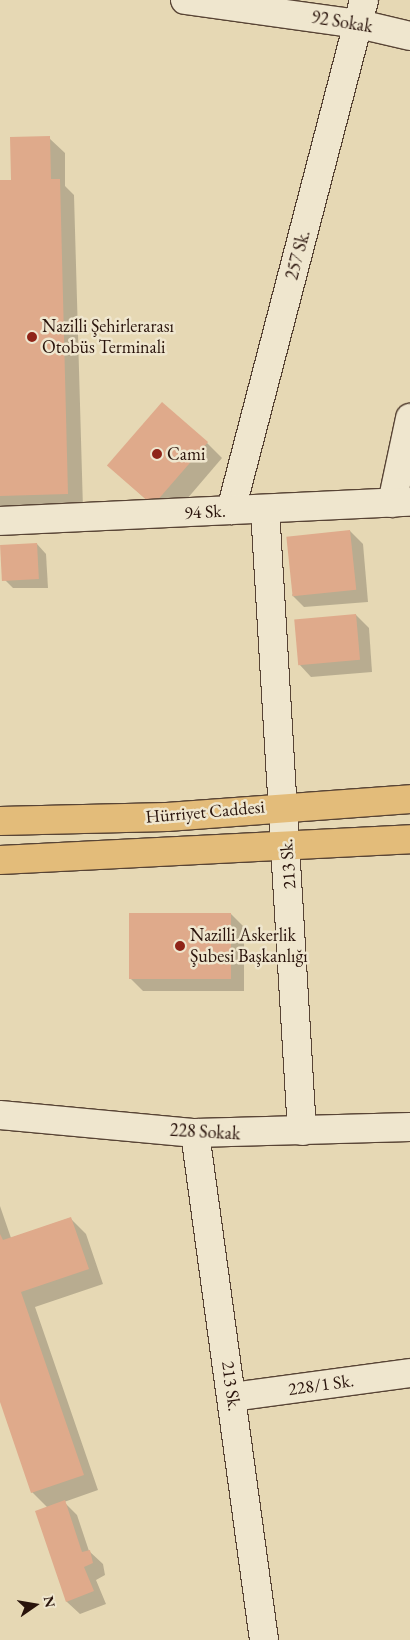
<!DOCTYPE html>
<html>
<head>
<meta charset="utf-8">
<style>
	body { margin:0 }
	#map { position:relative; width:410px; height:1640px; overflow:hidden; background:#e6d8b4; font-family:"EB Garamond",serif }
	div>[style] { position:absolute }
	[style*='--x'] { left:calc(var(--x)*1px); top:calc(var(--y)*1px); width:calc(var(--w)*1px); rotate:calc(var(--a)*1deg) }
	.shadow>* { inset:0; background:#0003 }
	.building>* { inset:0; background:#dfaa8b; transform-origin:0 0 }
	.roads { filter:drop-shadow(1px 0 #584435) drop-shadow(-1px 0 #584435) drop-shadow(0 1px #584435) drop-shadow(0 -1px #584435) }
	.minor>* { height:28px; margin:-14px; padding:0 14px; transform-origin:14px; border-radius:14px; background:#efe6ce }
	.major>* { height:28px; margin:-14px; padding:0 14px; transform-origin:14px; border-radius:14px; background:#e3bc7a }
	.dots>* { width:14px; height:14px; translate:-50% -50%; box-sizing:border-box; border:2px solid #efe6ce; border-radius:50% }
	span { translate:-50% -50%; white-space:nowrap; text-align:center; line-height:1.15; -webkit-text-stroke:5px #efe6ce; paint-order:stroke }
	.street-label { font-size:18px; color:#29130b }
	.poi-label { font-size:18px; color:#29130b }
	.left { translate:0 -50%; text-align:left }
	.north { position:absolute; left:10px; top:1580px; width:50px; height:50px; -webkit-text-stroke:4px #efe6ce; paint-order:stroke; rotate:77deg; font-size:14px; font-weight:700; line-height:20px; text-align:center; color:#29130b }
	.north::after { content:''; display:block; margin:auto; width:18px; height:22px; background:#29130b; clip-path:polygon(50% 0,100% 100%,50% 72%,0 100%) }
</style>
</head>
<body>
<div id="map">
	<div class="shadow">
		<div style="clip-path:polygon(49px 138px,65px 153px,65px 186px,74px 195px,83px 509px,0 511px,0 181px,12px 181px)"></div>
		<div style="clip-path:polygon(207px 443px,222px 458px,169px 520px,108px 465px)"></div>
		<div style="clip-path:polygon(350px 531px,363px 544px,368px 602px,304px 607px,292px 595px)"></div>
		<div style="clip-path:polygon(37px 544px,46px 554px,48px 588px,13px 588px,4px 579px)"></div>
		<div style="clip-path:polygon(356px 615px,369px 628px,372px 672px,311px 677px,299px 664px)"></div>
		<div style="clip-path:polygon(231px 914px,244px 927px,244px 991px,143px 991px,130px 978px)"></div>
		<div style="clip-path:polygon(0 1206px,11px 1238px,70px 1218px,86px 1234px,103px 1284px,35px 1307px,98px 1490px,64px 1502px,77px 1515px,89px 1551px,103px 1564px,105px 1575px,96px 1580px,106px 1604px,80px 1614px,67px 1602px,48px 1508px,32px 1492px,0 1398px)"></div>
	</div>
	<div class="building">
		<div style="clip-path:polygon(50px 136px,51px 179px,60px 179px,68px 494px,0 496px,0 180px,11px 180px,10px 137px)"></div>
		<div style="left:162px;top:402px;width:61px;height:84px;rotate:41deg"></div>
		<div style="left:350px;top:530px;width:60px;height:64px;rotate:84deg"></div>
		<div style="left:37px;top:543px;width:36px;height:37px;rotate:87deg"></div>
		<div style="left:356px;top:614px;width:46px;height:62px;rotate:85deg"></div>
		<div style="left:129px;top:913px;width:102px;height:66px"></div>
		<div style="clip-path:polygon(71px 1217px,89px 1269px,21px 1292px,84px 1475px,31px 1493px,0 1402px,0 1234px,3px 1240px)"></div>
		<div style="clip-path:polygon(65px 1500px,82px 1552px,90px 1550px,93px 1563px,84px 1567px,94px 1591px,66px 1602px,35px 1511px)"></div>
	</div>
	<div class="roads">
		<div class="minor">
			<div style="--x:185;--y:0;--w:176;--a:7.9"></div>
			<div style="--x:359;--y:24;--w:52;--a:13.2"></div>
			<div style="--x:392;--y:503;--w:87;--a:-78"></div>
			<div style="--x:265;--y:509;--w:623;--a:86.6"></div>
			<div style="--x:231;--y:510;--w:527;--a:-75.38"></div>
			<div style="--x:0;--y:521;--w:410;--a:-2.7"></div>
			<div style="--x:0;--y:1115;--w:196;--a:5.3"></div>
			<div style="--x:195;--y:1133;--w:215;--a:-1.6"></div>
			<div style="--x:195;--y:1133;--w:512;--a:82.25"></div>
			<div style="--x:232;--y:1397;--w:180;--a:-7.7"></div>
		</div>
		<div class="major">
			<div style="--x:0;--y:821;--w:167;--a:-1.4"></div>
			<div style="--x:167;--y:817;--w:244;--a:-4.2"></div>
			<div style="--x:0;--y:860;--w:411;--a:-2.9"></div>
		</div>
	</div>
	<div class="dots">
		<div style="left:32px;top:337px;background:#8f2418"></div>
		<div style="left:157px;top:454px;background:#8f2418"></div>
		<div style="left:180px;top:946px;background:#8f2418"></div>
	</div>
	<div class="street-label">
		<span style="left:342px;top:22px;rotate:9deg">92 Sokak</span>
		<span style="left:298px;top:255px;rotate:-75deg">257 Sk.</span>
		<span style="left:205px;top:512px;rotate:-3deg">94 Sk.</span>
		<span style="left:205px;top:812px;rotate:-5deg">Hürriyet Caddesi</span>
		<span style="left:288px;top:864px;rotate:-94deg">213 Sk.</span>
		<span style="left:205px;top:1132px;rotate:3deg">228 Sokak</span>
		<span style="left:321px;top:1385px;rotate:-8deg">228/1 Sk.</span>
		<span style="left:231px;top:1386px;rotate:82deg">213 Sk.</span>
	</div>
	<div class="poi-label">
		<span class="left" style="left:42px;top:337px">Nazilli Şehirlerarası<br>Otobüs Terminali</span>
		<span class="left" style="left:167px;top:454px">Cami</span>
		<span class="left" style="left:190px;top:946px">Nazilli Askerlik<br>Şubesi Başkanlığı</span>
	</div>
	<div class="north">N</div>
</div>
</body>
</html>
